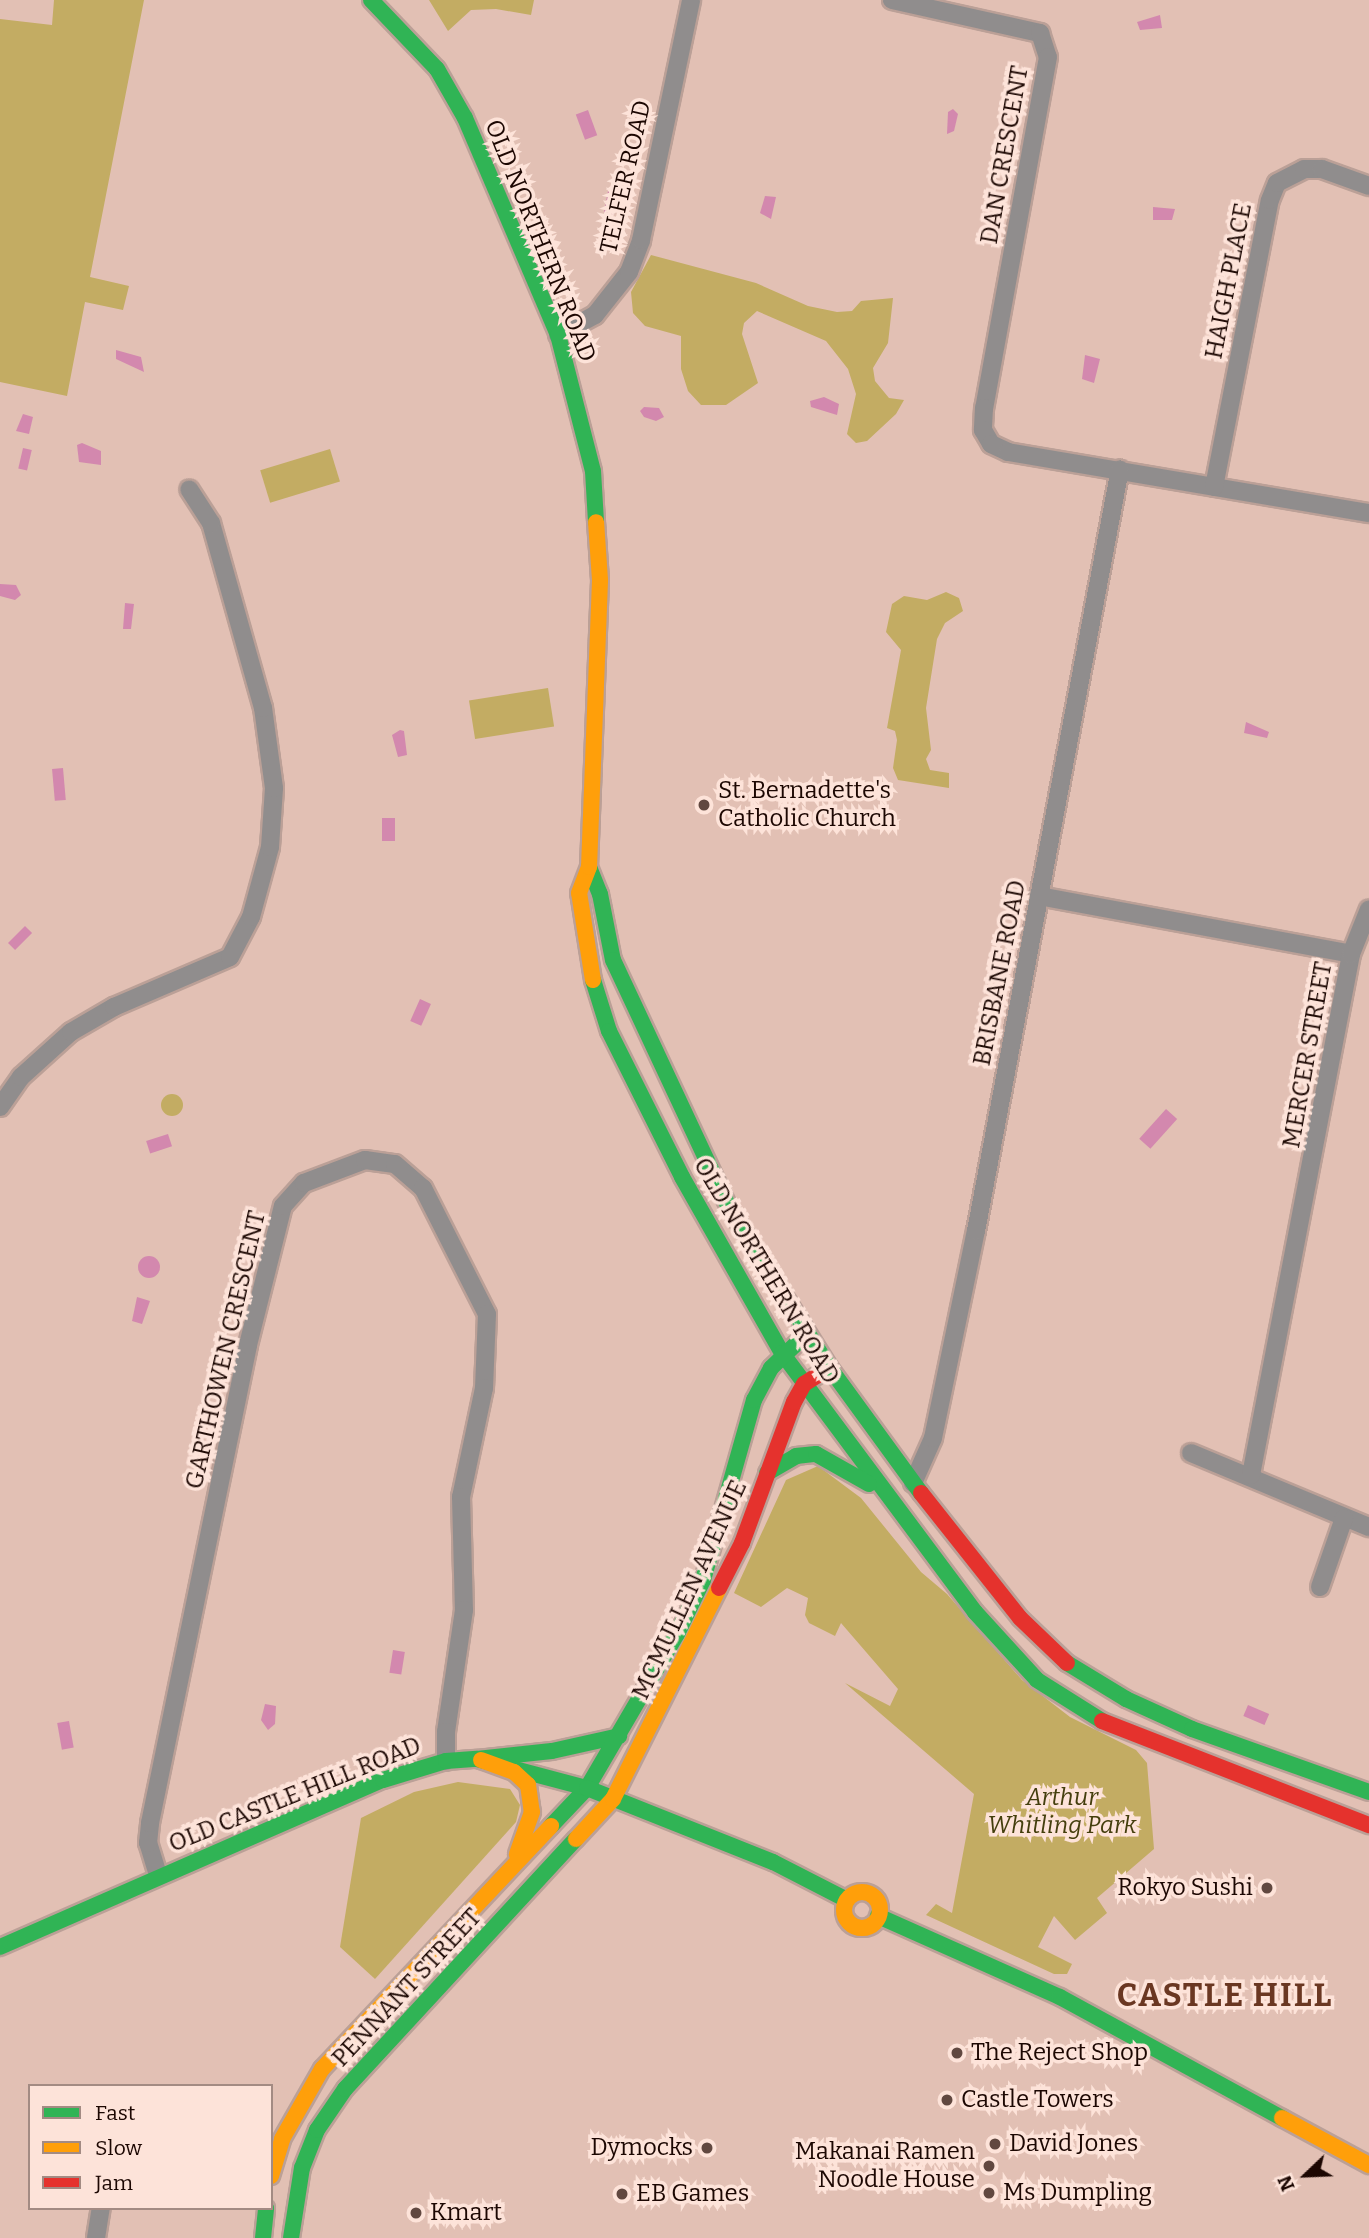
<!DOCTYPE html>
<html>
<head>
<meta charset="utf-8">
<style>
	body { margin:0 }
	#map { position:relative; width:1369px; height:2238px; overflow:hidden; background:#e2c0b4; font-family:Bitter,serif }
	div>[style] { position:absolute }
	[style*='--x'] { left:calc(var(--x)*1px); top:calc(var(--y)*1px); width:calc(var(--w)*1px); rotate:calc(var(--a)*1deg) }
	.green>* { inset:0; background:#c3ac63; transform-origin:0 0 }
	.round { border-radius:50% }
	.water>* { inset:0; background:#d388ae; transform-origin:0 0 }
	.roads { filter:drop-shadow(2px 0 #bba097) drop-shadow(-2px 0 #bba097) drop-shadow(0 2px #bba097) drop-shadow(0 -2px #bba097) }
	.street>* { height:18px; margin:-9px; padding:0 9px; transform-origin:9px; border-radius:9px; background:#908d8d }
	.fast>* { height:16px; margin:-8px; padding:0 8px; transform-origin:8px; border-radius:8px; background:#30b455 }
	.slow>* { height:16px; margin:-8px; padding:0 8px; transform-origin:8px; border-radius:8px; background:#ff9f0a }
	.slow>.ring { margin:-8px; padding:0; box-sizing:content-box; background:none; border:16px solid #ff9f0a; border-radius:50% }
	.jam>* { height:16px; margin:-8px; padding:0 8px; transform-origin:8px; border-radius:8px; background:#e5322d }
	.dots>* { width:19px; height:19px; translate:-50% -50%; box-sizing:border-box; border:4px solid #fde3d9; border-radius:50% }
	span { translate:-50% -50%; white-space:nowrap; text-align:center; line-height:1.15; -webkit-text-stroke:7px #fde3d9; paint-order:stroke }
	.street-label { font-size:24px; color:#1c0702 }
	.poi-label { font-size:24px; color:#1c0702 }
	.left { translate:0 -50%; text-align:left }
	.right { translate:-100% -50%; text-align:right }
	.park-label { font-size:24px; color:#443e0d; font-style:italic }
	.district-label { font-size:32px; color:#6a3722; font-weight:700; letter-spacing:2px }
	.legend { position:absolute; left:28px; top:2084px; width:245px; height:126px; box-sizing:border-box; background:#fde3d9; border:2px solid #a38b83; margin:0; padding:9px 12px; list-style:none; font-size:21px; color:#1c0702 }
	.legend li { display:flex; align-items:center; gap:14px; height:35px }
	.legend b { width:35px; border:2px solid #a38b83 }
	.north { position:absolute; left:1271px; top:2140px; width:70px; height:70px; -webkit-text-stroke:5px #fde3d9; paint-order:stroke; rotate:247deg; font-size:19px; font-weight:700; line-height:28px; text-align:center; color:#1c0702 }
	.north::after { content:''; display:block; margin:auto; width:24px; height:32px; background:#1c0702; clip-path:polygon(50% 0,100% 100%,50% 72%,0 100%) }
</style>
</head>
<body>
<div id="map">
	<div class="green">
		<div style="clip-path:polygon(54px 0,144px 0,90px 277px,129px 286px,123px 310px,85px 302px,67px 396px,0 382px,0 19px,52px 25px)"></div>
		<div style="clip-path:polygon(429px 0,534px 0,531px 15px,496px 9px,471px 10px,448px 31px)"></div>
		<div style="clip-path:polygon(651px 255px,756px 283px,808px 306px,837px 312px,852px 311px,861px 301px,893px 298px,888px 343px,873px 368px,875px 381px,889px 398px,904px 400px,896px 414px,867px 441px,856px 443px,847px 434px,856px 394px,848px 369px,826px 341px,757px 311px,744px 323px,742px 334px,758px 383px,726px 405px,701px 405px,688px 391px,681px 369px,681px 336px,645px 326px,633px 313px,631px 292px)"></div>
		<div style="left:330px;top:449px;width:34px;height:73px;rotate:73deg"></div>
		<div style="clip-path:polygon(946px 592px,959px 598px,963px 611px,945px 623px,937px 639px,926px 708px,931px 750px,926px 759px,930px 770px,949px 773px,949px 788px,898px 780px,893px 768px,897px 740px,895px 731px,887px 728px,901px 650px,886px 632px,892px 604px,904px 596px,927px 600px)"></div>
		<div style="left:548px;top:688px;width:39px;height:80px;rotate:81deg"></div>
		<div class="round" style="left:161px;top:1094px;width:22px;height:22px"></div>
		<div style="clip-path:polygon(818px 1466px,861px 1498px,921px 1572px,947px 1594px,1022px 1680px,1070px 1717px,1136px 1750px,1147px 1763px,1154px 1849px,1097px 1898px,1107px 1913px,1075px 1940px,1054px 1916px,1038px 1947px,1072px 1964px,1067px 1974px,1054px 1974px,926px 1915px,936px 1904px,952px 1913px,974px 1794px,845px 1683px,890px 1706px,898px 1689px,841px 1623px,835px 1636px,809px 1623px,805px 1615px,808px 1598px,787px 1588px,761px 1607px,734px 1593px,786px 1480px)"></div>
		<div style="clip-path:polygon(458px 1782px,510px 1789px,520px 1805px,516px 1822px,375px 1979px,340px 1947px,361px 1818px,414px 1792px)"></div>
	</div>
	<div class="water">
		<div style="clip-path:polygon(1160px 15px,1162px 28px,1140px 30px,1137px 22px)"></div>
		<div style="clip-path:polygon(953px 109px,958px 114px,954px 131px,947px 134px,948px 112px)"></div>
		<div style="left:588px;top:110px;width:27px;height:13px;rotate:70deg"></div>
		<div style="left:608px;top:191px;width:10px;height:22px;rotate:11deg"></div>
		<div style="clip-path:polygon(765px 196px,776px 197px,771px 219px,760px 213px)"></div>
		<div style="clip-path:polygon(1153px 207px,1175px 209px,1172px 220px,1153px 220px)"></div>
		<div style="clip-path:polygon(116px 350px,141px 357px,144px 372px,116px 359px)"></div>
		<div style="clip-path:polygon(1085px 355px,1100px 359px,1094px 383px,1082px 379px)"></div>
		<div style="clip-path:polygon(824px 397px,839px 404px,837px 415px,811px 407px,810px 401px)"></div>
		<div style="clip-path:polygon(644px 407px,659px 408px,664px 417px,656px 421px,644px 417px,640px 411px)"></div>
		<div style="clip-path:polygon(23px 414px,33px 417px,29px 434px,16px 431px)"></div>
		<div style="clip-path:polygon(82px 443px,101px 451px,101px 465px,79px 462px,77px 445px)"></div>
		<div style="left:23px;top:448px;width:9px;height:21px;rotate:13deg"></div>
		<div style="clip-path:polygon(0 584px,16px 585px,21px 595px,15px 600px,0 596px)"></div>
		<div style="clip-path:polygon(125px 603px,134px 604px,131px 629px,123px 629px)"></div>
		<div style="clip-path:polygon(1246px 722px,1269px 732px,1267px 738px,1244px 733px)"></div>
		<div style="clip-path:polygon(400px 730px,404px 731px,407px 755px,398px 757px,392px 735px)"></div>
		<div style="left:63px;top:768px;width:32px;height:11px;rotate:85deg"></div>
		<div style="left:382px;top:818px;width:13px;height:23px"></div>
		<div style="left:25px;top:926px;width:10px;height:24px;rotate:45deg"></div>
		<div style="left:420px;top:999px;width:12px;height:24px;rotate:24deg"></div>
		<div style="left:1166px;top:1109px;width:15px;height:40px;rotate:42deg"></div>
		<div style="left:168px;top:1134px;width:13px;height:23px;rotate:72deg"></div>
		<div class="round" style="left:138px;top:1256px;width:22px;height:22px"></div>
		<div style="clip-path:polygon(137px 1297px,150px 1301px,142px 1324px,132px 1321px)"></div>
		<div style="left:393px;top:1650px;width:12px;height:23px;rotate:9deg"></div>
		<div style="clip-path:polygon(265px 1704px,276px 1706px,275px 1724px,268px 1730px,261px 1720px)"></div>
		<div style="left:1248px;top:1705px;width:23px;height:12px;rotate:23deg"></div>
		<div style="left:69px;top:1721px;width:27px;height:12px;rotate:80deg"></div>
	</div>
	<div class="roads">
		<div class="street">
			<div style="--x:892;--y:0;--w:152;--a:12.6"></div>
			<div style="--x:1040;--y:33;--w:25;--a:72"></div>
			<div style="--x:1048;--y:57;--w:357;--a:100.3"></div>
			<div style="--x:984;--y:408;--w:22;--a:93"></div>
			<div style="--x:983;--y:430;--w:16;--a:60"></div>
			<div style="--x:991;--y:444;--w:19;--a:25"></div>
			<div style="--x:1008;--y:452;--w:366;--a:9.6"></div>
			<div style="--x:558;--y:335;--w:42;--a:-28.4"></div>
			<div style="--x:595;--y:315;--w:55;--a:-51.7"></div>
			<div style="--x:629;--y:272;--w:34;--a:-69"></div>
			<div style="--x:641;--y:240;--w:245;--a:-78.2"></div>
			<div style="--x:1214;--y:487;--w:292;--a:-79"></div>
			<div style="--x:1270;--y:200;--w:18;--a:-68"></div>
			<div style="--x:1277;--y:183;--w:30;--a:-27"></div>
			<div style="--x:1304;--y:169;--w:18;--a:0"></div>
			<div style="--x:1322;--y:169;--w:50;--a:19.9"></div>
			<div style="--x:1039;--y:896;--w:317;--a:10.5"></div>
			<div style="--x:0;--y:1107;--w:37;--a:-55"></div>
			<div style="--x:21;--y:1077;--w:67;--a:-42"></div>
			<div style="--x:71;--y:1032;--w:50;--a:-30.2"></div>
			<div style="--x:114;--y:1007;--w:126;--a:-23.3"></div>
			<div style="--x:230;--y:957;--w:45;--a:-62.3"></div>
			<div style="--x:251;--y:917;--w:73;--a:-74.8"></div>
			<div style="--x:270;--y:847;--w:59;--a:-86.1"></div>
			<div style="--x:274;--y:788;--w:81;--a:-97.8"></div>
			<div style="--x:263;--y:708;--w:192;--a:-105.7"></div>
			<div style="--x:211;--y:523;--w:40;--a:-122.9"></div>
			<div style="--x:1191;--y:1453;--w:193;--a:22.6"></div>
			<div style="--x:1251;--y:1475;--w:531;--a:-79.13"></div>
			<div style="--x:1351;--y:954;--w:48;--a:-68.2"></div>
			<div style="--x:913;--y:1483;--w:49;--a:-66"></div>
			<div style="--x:933;--y:1438;--w:211;--a:-78.3"></div>
			<div style="--x:976;--y:1231;--w:775;--a:-79.3"></div>
			<div style="--x:1320;--y:1587;--w:73;--a:-70.8"></div>
			<div style="--x:158;--y:1875;--w:34;--a:-107"></div>
			<div style="--x:148;--y:1843;--w:20;--a:-84"></div>
			<div style="--x:150;--y:1823;--w:488;--a:-78.4"></div>
			<div style="--x:248;--y:1345;--w:143;--a:-75.9"></div>
			<div style="--x:283;--y:1206;--w:31;--a:-48"></div>
			<div style="--x:304;--y:1183;--w:65;--a:-20.7"></div>
			<div style="--x:365;--y:1160;--w:30;--a:8"></div>
			<div style="--x:395;--y:1164;--w:37;--a:41"></div>
			<div style="--x:423;--y:1188;--w:141;--a:63.1"></div>
			<div style="--x:487;--y:1314;--w:74;--a:92.3"></div>
			<div style="--x:484;--y:1388;--w:111;--a:101.9"></div>
			<div style="--x:461;--y:1497;--w:113;--a:88.5"></div>
			<div style="--x:464;--y:1610;--w:123;--a:98.4"></div>
			<div style="--x:446;--y:1732;--w:29;--a:90"></div>
			<div style="--x:96;--y:2238;--w:30;--a:-81"></div>
		</div>
		<div class="fast">
			<div style="--x:371;--y:0;--w:95;--a:46.3"></div>
			<div style="--x:437;--y:69;--w:56;--a:60.3"></div>
			<div style="--x:465;--y:118;--w:236;--a:66.8"></div>
			<div style="--x:558;--y:335;--w:140;--a:75.6"></div>
			<div style="--x:593;--y:471;--w:51;--a:86.6"></div>
			<div style="--x:589;--y:867;--w:29;--a:68"></div>
			<div style="--x:600;--y:894;--w:67;--a:78.9"></div>
			<div style="--x:613;--y:960;--w:272;--a:64.9"></div>
			<div style="--x:728;--y:1206;--w:190;--a:57.9"></div>
			<div style="--x:829;--y:1367;--w:156;--a:53.9"></div>
			<div style="--x:593;--y:980;--w:53;--a:72.6"></div>
			<div style="--x:609;--y:1031;--w:163;--a:63.4"></div>
			<div style="--x:682;--y:1177;--w:202;--a:60.4"></div>
			<div style="--x:782;--y:1353;--w:323;--a:53.3"></div>
			<div style="--x:975;--y:1612;--w:92;--a:47.6"></div>
			<div style="--x:1037;--y:1680;--w:77;--a:32.2"></div>
			<div style="--x:767;--y:1473;--w:34;--a:-30"></div>
			<div style="--x:796;--y:1456;--w:20;--a:-6"></div>
			<div style="--x:816;--y:1454;--w:61;--a:29.5"></div>
			<div style="--x:1067;--y:1663;--w:69;--a:31.4"></div>
			<div style="--x:1126;--y:1699;--w:72;--a:24.4"></div>
			<div style="--x:1192;--y:1729;--w:188;--a:19.6"></div>
			<div style="--x:477;--y:1759;--w:75;--a:-6.1"></div>
			<div style="--x:552;--y:1751;--w:69;--a:-12.6"></div>
			<div style="--x:551;--y:1826;--w:52;--a:-46.5"></div>
			<div style="--x:587;--y:1788;--w:178;--a:-59.7"></div>
			<div style="--x:677;--y:1634;--w:60;--a:-64.3"></div>
			<div style="--x:703;--y:1580;--w:187;--a:-74.2"></div>
			<div style="--x:754;--y:1400;--w:36;--a:-62"></div>
			<div style="--x:771;--y:1368;--w:35;--a:-44"></div>
			<div style="--x:878;--y:1916;--w:199;--a:24"></div>
			<div style="--x:1060;--y:1997;--w:253;--a:28.6"></div>
			<div style="--x:0;--y:1947;--w:418;--a:-23.6"></div>
			<div style="--x:383;--y:1780;--w:66;--a:-16.8"></div>
			<div style="--x:446;--y:1761;--w:31;--a:-4"></div>
			<div style="--x:477;--y:1759;--w:114;--a:14.8"></div>
			<div style="--x:587;--y:1788;--w:200;--a:21.7"></div>
			<div style="--x:773;--y:1862;--w:83;--a:27.2"></div>
			<div style="--x:263;--y:2238;--w:30;--a:-84"></div>
			<div style="--x:291;--y:2238;--w:71;--a:-81.1"></div>
			<div style="--x:302;--y:2168;--w:41;--a:-68.5"></div>
			<div style="--x:317;--y:2130;--w:50;--a:-55.7"></div>
			<div style="--x:345;--y:2089;--w:340;--a:-47.3"></div>
		</div>
		<div class="slow">
			<div style="--x:593;--y:980;--w:88;--a:-99.1"></div>
			<div style="--x:579;--y:893;--w:28;--a:-69"></div>
			<div style="--x:589;--y:867;--w:287;--a:-87.8"></div>
			<div style="--x:600;--y:580;--w:58;--a:-93.9"></div>
			<div style="--x:481;--y:1760;--w:35;--a:20"></div>
			<div style="--x:514;--y:1772;--w:19;--a:43"></div>
			<div style="--x:528;--y:1785;--w:27;--a:82"></div>
			<div style="--x:532;--y:1812;--w:45;--a:109.7"></div>
			<div style="--x:576;--y:1839;--w:54;--a:-47.2"></div>
			<div style="--x:613;--y:1799;--w:236;--a:-63.3"></div>
			<div class="ring" style="left:844px;top:1892px;width:20px;height:20px"></div>
			<div style="--x:1282;--y:2118;--w:99;--a:28.4"></div>
			<div style="--x:271;--y:2176;--w:39;--a:-73"></div>
			<div style="--x:282;--y:2139;--w:81;--a:-60.3"></div>
			<div style="--x:322;--y:2069;--w:334;--a:-46.7"></div>
		</div>
		<div class="jam">
			<div style="--x:921;--y:1493;--w:159;--a:51.6"></div>
			<div style="--x:1020;--y:1618;--w:65;--a:43.8"></div>
			<div style="--x:719;--y:1588;--w:51;--a:-62.9"></div>
			<div style="--x:742;--y:1543;--w:150;--a:-69.8"></div>
			<div style="--x:794;--y:1402;--w:21;--a:-61"></div>
			<div style="--x:804;--y:1384;--w:17;--a:-33"></div>
			<div style="--x:1102;--y:1721;--w:287;--a:21.3"></div>
		</div>
	</div>
	<div class="dots">
		<div style="left:704px;top:805px;background:#614840"></div>
		<div style="left:1267px;top:1888px;background:#614840"></div>
		<div style="left:957px;top:2053px;background:#614840"></div>
		<div style="left:947px;top:2100px;background:#614840"></div>
		<div style="left:995px;top:2144px;background:#614840"></div>
		<div style="left:707px;top:2148px;background:#614840"></div>
		<div style="left:989px;top:2166px;background:#614840"></div>
		<div style="left:989px;top:2193px;background:#614840"></div>
		<div style="left:622px;top:2194px;background:#614840"></div>
		<div style="left:416px;top:2213px;background:#614840"></div>
	</div>
	<div class="street-label">
		<span style="left:1005px;top:155px;rotate:-80deg">DAN CRESCENT</span>
		<span style="left:626px;top:177px;rotate:-77deg">TELFER ROAD</span>
		<span style="left:540px;top:241px;rotate:68deg">OLD NORTHERN ROAD</span>
		<span style="left:1229px;top:281px;rotate:-79deg">HAIGH PLACE</span>
		<span style="left:1000px;top:973px;rotate:-79deg">BRISBANE ROAD</span>
		<span style="left:1308px;top:1055px;rotate:-80deg">MERCER STREET</span>
		<span style="left:766px;top:1271px;rotate:59deg">OLD NORTHERN ROAD</span>
		<span style="left:226px;top:1350px;rotate:-77deg">GARTHOWEN CRESCENT</span>
		<span style="left:690px;top:1590px;rotate:-65deg">MCMULLEN AVENUE</span>
		<span style="left:295px;top:1795px;rotate:-22deg">OLD CASTLE HILL ROAD</span>
		<span style="left:407px;top:1988px;rotate:-47deg">PENNANT STREET</span>
	</div>
	<div class="poi-label">
		<span class="left" style="left:718px;top:805px">St. Bernadette's<br>Catholic Church</span>
		<span class="right" style="left:1253px;top:1888px">Rokyo Sushi</span>
		<span class="left" style="left:971px;top:2053px">The Reject Shop</span>
		<span class="left" style="left:961px;top:2100px">Castle Towers</span>
		<span class="left" style="left:1009px;top:2144px">David Jones</span>
		<span class="right" style="left:693px;top:2148px">Dymocks</span>
		<span class="right" style="left:975px;top:2166px">Makanai Ramen<br>Noodle House</span>
		<span class="left" style="left:1003px;top:2193px">Ms Dumpling</span>
		<span class="left" style="left:636px;top:2194px">EB Games</span>
		<span class="left" style="left:430px;top:2213px">Kmart</span>
	</div>
	<div class="park-label">
		<span style="left:1062px;top:1812px">Arthur<br>Whitling Park</span>
	</div>
	<div class="district-label">
		<span style="left:1225px;top:1995px">CASTLE HILL</span>
	</div>
	<ul class="legend">
	<li><b style="height:9px;background:#30b455"></b>Fast</li>
	<li><b style="height:9px;background:#ff9f0a"></b>Slow</li>
	<li><b style="height:9px;background:#e5322d"></b>Jam</li>
	</ul>
	<div class="north">N</div>
</div>
</body>
</html>
